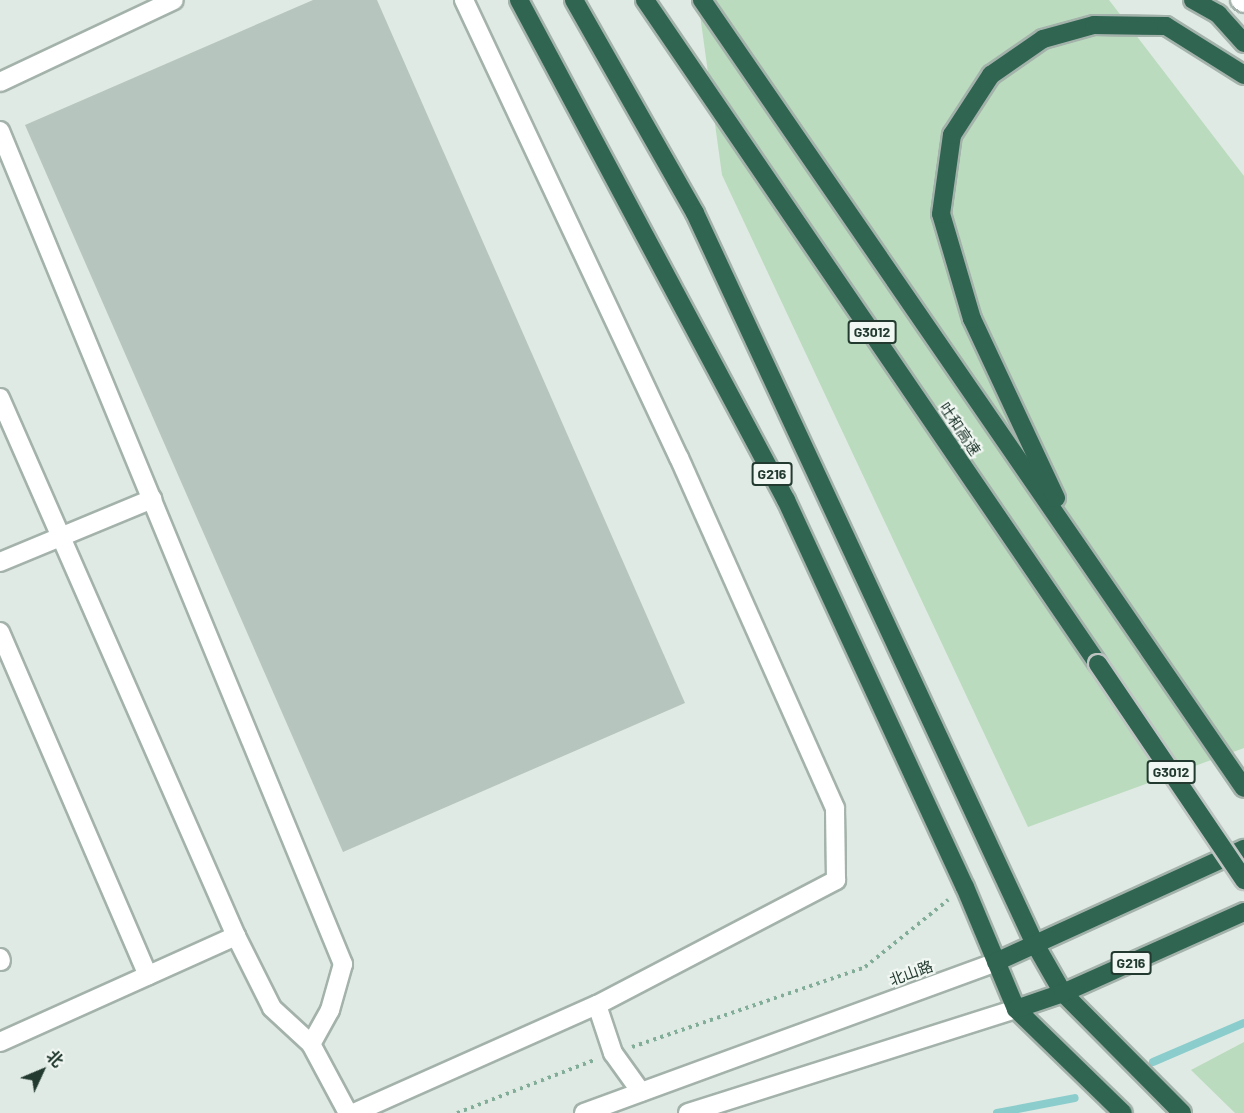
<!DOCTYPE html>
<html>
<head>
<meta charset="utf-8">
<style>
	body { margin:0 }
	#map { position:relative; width:1244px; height:1113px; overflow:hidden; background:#e0eae4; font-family:Barlow,"Noto Sans SC",sans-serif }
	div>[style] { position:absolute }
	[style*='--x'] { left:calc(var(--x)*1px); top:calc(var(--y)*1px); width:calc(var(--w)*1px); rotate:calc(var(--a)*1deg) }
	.green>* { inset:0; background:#badbbd }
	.stream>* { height:8px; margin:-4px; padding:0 4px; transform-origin:4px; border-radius:4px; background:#8acdcc }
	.building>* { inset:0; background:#b6c5bd }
	.path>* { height:4px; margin-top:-2px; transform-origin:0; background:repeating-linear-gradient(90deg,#82ad98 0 3px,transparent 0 7.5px) }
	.roads { filter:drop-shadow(2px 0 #a3b2aa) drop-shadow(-2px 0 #a3b2aa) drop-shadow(0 2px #a3b2aa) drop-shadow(0 -2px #a3b2aa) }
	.street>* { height:18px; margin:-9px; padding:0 9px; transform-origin:9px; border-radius:9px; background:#fff }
	.secondary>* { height:18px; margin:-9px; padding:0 9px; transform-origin:9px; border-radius:9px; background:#fff }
	.highway>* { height:18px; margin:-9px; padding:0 9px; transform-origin:9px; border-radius:9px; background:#2f6551 }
	.bridges { filter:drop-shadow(2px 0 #bdc4c1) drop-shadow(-2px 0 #bdc4c1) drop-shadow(0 2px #bdc4c1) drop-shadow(0 -2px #bdc4c1) }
	.highway-bridge>* { height:18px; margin:-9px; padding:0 9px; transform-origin:9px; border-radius:9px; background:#2f6551 }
	span { translate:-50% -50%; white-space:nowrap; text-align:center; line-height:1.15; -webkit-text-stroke:4.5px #f1f7f3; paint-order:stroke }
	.shield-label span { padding:2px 4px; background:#f1f7f3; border:2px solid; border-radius:4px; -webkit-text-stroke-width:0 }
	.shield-label { font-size:14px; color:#223a2f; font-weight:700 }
	.street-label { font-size:15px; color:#223a2f }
	.north { position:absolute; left:12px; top:1041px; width:60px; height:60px; -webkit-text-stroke:4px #f1f7f3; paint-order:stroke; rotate:46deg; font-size:16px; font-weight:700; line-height:24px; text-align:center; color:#223a2f }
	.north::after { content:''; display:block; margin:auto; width:21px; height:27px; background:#223a2f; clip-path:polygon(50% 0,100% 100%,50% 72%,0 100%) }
</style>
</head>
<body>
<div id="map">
	<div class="green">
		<div style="clip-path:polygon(698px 0,1109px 0,1244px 176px,1244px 748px,1028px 827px,722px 175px)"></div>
		<div style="clip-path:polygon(1244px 1042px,1244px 1113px,1235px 1113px,1191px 1070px)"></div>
	</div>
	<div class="stream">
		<div style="--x:1153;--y:1062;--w:99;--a:-23.2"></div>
		<div style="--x:997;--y:1113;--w:79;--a:-10.9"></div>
	</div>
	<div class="building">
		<div style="clip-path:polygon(313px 0,377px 0,685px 703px,343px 852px,25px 125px)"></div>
	</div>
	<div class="path">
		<div style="--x:632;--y:1047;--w:246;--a:-18.9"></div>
		<div style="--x:865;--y:967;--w:107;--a:-38.9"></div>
		<div style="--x:457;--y:1113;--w:147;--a:-21.1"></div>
	</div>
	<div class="roads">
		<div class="street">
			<div style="--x:1240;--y:0;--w:5;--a:37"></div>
			<div style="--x:0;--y:82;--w:192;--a:-25.2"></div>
			<div style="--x:0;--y:131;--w:901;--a:67.62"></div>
			<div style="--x:343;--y:964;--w:48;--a:105.8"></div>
			<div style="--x:330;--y:1010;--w:39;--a:119"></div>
			<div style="--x:311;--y:1044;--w:78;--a:61.8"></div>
			<div style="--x:0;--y:398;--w:587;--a:66.31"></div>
			<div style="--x:236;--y:936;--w:80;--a:63.4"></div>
			<div style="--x:272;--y:1008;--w:53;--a:42.7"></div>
			<div style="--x:0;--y:562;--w:165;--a:-22.5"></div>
			<div style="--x:0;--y:632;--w:374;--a:66.7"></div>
			<div style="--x:0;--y:958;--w:3;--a:72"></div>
			<div style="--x:597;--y:1005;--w:51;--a:71.6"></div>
			<div style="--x:613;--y:1053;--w:48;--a:54.3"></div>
			<div style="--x:0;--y:1042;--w:259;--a:-24.2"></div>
			<div style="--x:354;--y:1113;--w:266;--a:-24"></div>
			<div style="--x:597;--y:1005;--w:270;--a:-27.6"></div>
			<div style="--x:836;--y:880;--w:72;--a:-90.8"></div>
			<div style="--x:835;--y:808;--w:383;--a:-114"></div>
			<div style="--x:679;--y:458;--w:506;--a:-115.15"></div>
		</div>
		<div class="secondary">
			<div style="--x:584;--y:1113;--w:439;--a:-20.1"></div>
			<div style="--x:688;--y:1113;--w:344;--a:-17.6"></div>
		</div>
		<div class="highway">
			<div style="--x:519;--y:0;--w:567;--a:61.9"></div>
			<div style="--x:786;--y:500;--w:426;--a:65.2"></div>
			<div style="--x:965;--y:887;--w:132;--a:67.3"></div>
			<div style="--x:1016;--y:1009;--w:149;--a:44.2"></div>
			<div style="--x:574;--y:0;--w:245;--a:60.4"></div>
			<div style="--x:695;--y:213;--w:806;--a:65.06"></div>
			<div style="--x:1035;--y:944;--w:56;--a:60.3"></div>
			<div style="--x:1063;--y:993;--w:169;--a:45.2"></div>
			<div style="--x:645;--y:0;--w:804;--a:55.7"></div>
			<div style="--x:702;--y:0;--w:956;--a:55.48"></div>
			<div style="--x:1193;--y:0;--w:29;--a:29"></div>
			<div style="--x:1218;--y:14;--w:39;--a:48"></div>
			<div style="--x:1056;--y:498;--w:198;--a:-115.1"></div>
			<div style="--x:972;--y:319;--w:109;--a:-106.4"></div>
			<div style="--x:941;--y:214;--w:80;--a:-82.1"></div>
			<div style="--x:952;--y:135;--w:72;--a:-57"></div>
			<div style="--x:991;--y:75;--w:63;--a:-34.7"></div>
			<div style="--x:1043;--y:39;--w:53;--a:-15.4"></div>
			<div style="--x:1094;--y:25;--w:72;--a:0.8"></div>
			<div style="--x:1166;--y:26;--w:92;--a:32.1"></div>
			<div style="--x:996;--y:962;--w:273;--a:-24.5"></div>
			<div style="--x:1016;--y:1009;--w:50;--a:-18.8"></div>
			<div style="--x:1063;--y:993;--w:198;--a:-24.1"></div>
		</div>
	</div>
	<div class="bridges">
		<div class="highway-bridge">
			<div style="--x:1098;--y:664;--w:261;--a:55.9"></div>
		</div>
	</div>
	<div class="shield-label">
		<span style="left:872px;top:332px">G3012</span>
		<span style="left:772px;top:474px">G216</span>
		<span style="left:1171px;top:772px">G3012</span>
		<span style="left:1131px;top:963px">G216</span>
	</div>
	<div class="street-label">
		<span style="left:960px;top:429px;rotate:56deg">吐和高速</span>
		<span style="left:911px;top:973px;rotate:-20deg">北山路</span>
	</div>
	<div class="north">北</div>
</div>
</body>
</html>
